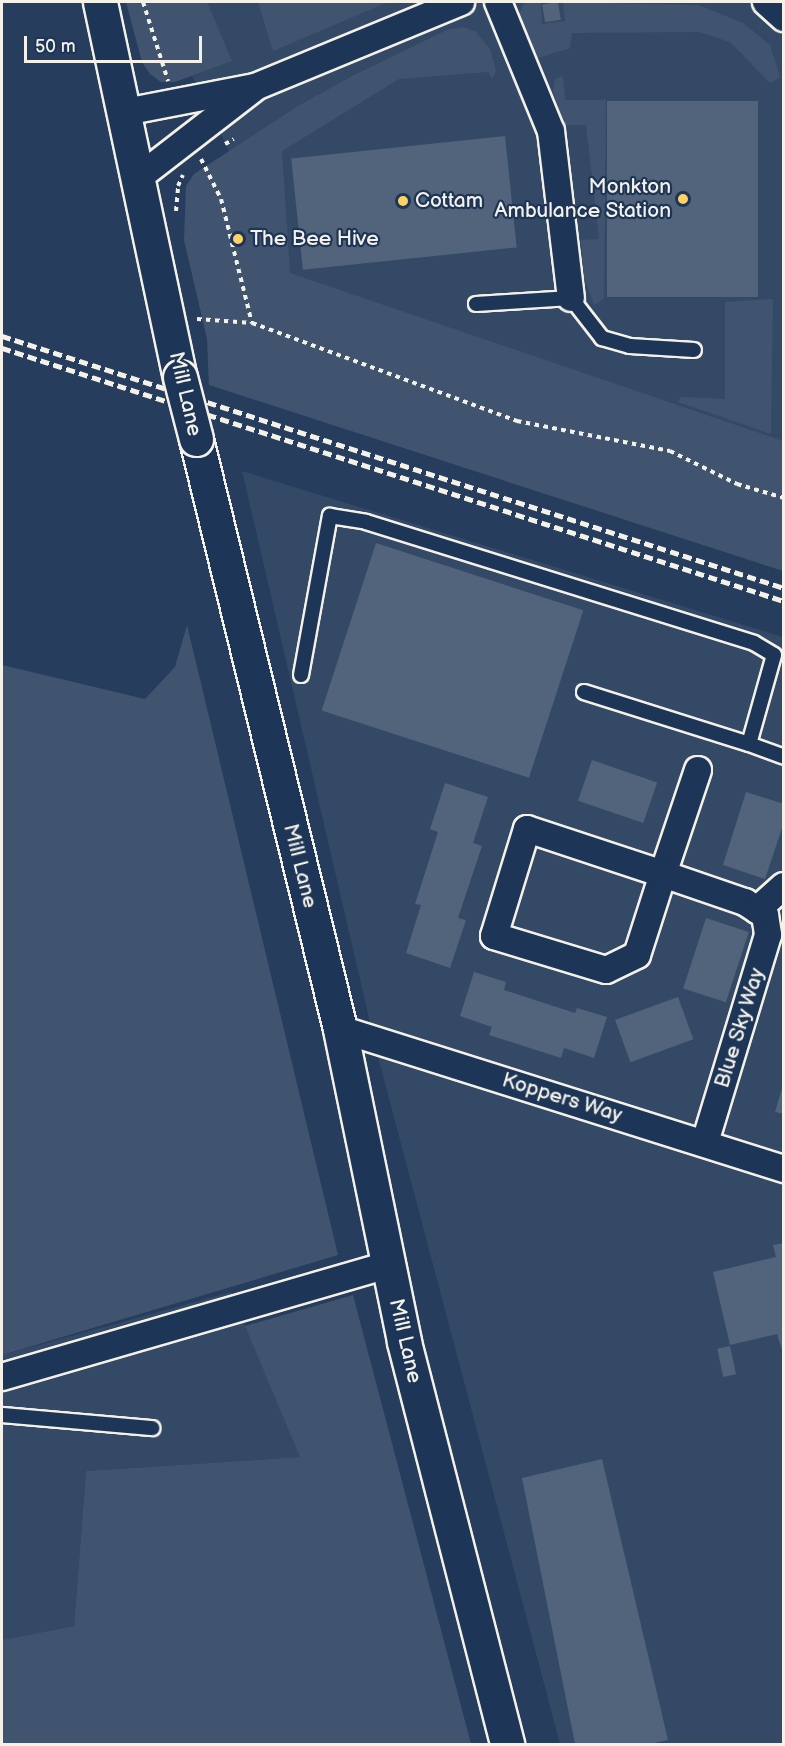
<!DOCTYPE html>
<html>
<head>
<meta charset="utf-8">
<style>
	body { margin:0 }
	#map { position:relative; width:785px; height:1746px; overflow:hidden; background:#263d5d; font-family:"Balsamiq Sans",sans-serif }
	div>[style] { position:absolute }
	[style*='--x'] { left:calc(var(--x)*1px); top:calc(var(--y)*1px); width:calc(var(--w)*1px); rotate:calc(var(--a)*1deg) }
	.built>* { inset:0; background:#334966 }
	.green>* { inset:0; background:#40546f }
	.building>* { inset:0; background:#52647b; transform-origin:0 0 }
	.path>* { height:4px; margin-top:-2px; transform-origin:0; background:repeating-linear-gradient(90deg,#f4f1e8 0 4.5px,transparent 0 9px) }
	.roads { filter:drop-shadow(2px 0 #f4f1e8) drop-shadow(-2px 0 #f4f1e8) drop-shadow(0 2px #f4f1e8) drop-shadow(0 -2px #f4f1e8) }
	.lane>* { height:14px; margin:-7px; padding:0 7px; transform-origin:7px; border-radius:7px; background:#1d3557 }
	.street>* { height:26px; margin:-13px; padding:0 13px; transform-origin:13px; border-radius:13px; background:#1d3557 }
	.secondary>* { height:33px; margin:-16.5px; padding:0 16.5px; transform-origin:16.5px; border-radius:16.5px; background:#1d3557 }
	.rail>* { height:4.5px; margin-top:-2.25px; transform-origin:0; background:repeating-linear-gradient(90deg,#f4f1e8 0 9px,transparent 0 13.5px) }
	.bridges { filter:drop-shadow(2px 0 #f4f1e8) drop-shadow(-2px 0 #f4f1e8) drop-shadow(0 2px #f4f1e8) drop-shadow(0 -2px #f4f1e8) }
	.secondary-bridge>* { height:33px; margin:-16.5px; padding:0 16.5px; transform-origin:16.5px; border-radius:16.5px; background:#1d3557 }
	.dots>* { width:16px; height:16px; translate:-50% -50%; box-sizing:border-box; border:3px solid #1d3557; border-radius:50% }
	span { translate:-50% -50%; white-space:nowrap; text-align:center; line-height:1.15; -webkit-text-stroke:4.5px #1d3557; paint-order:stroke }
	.poi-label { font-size:21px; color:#f4f1e8 }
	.right { translate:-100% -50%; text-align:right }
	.left { translate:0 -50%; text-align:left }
	.street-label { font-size:21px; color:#f4f1e8 }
	.frame { position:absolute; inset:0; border:3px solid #f4f1e8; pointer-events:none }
	.scale { position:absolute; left:24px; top:36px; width:178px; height:27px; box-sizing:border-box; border:3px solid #f4f1e8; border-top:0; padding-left:8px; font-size:18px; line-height:21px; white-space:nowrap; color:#f4f1e8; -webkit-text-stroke:4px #1d3557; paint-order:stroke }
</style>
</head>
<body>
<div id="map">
	<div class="built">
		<div style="clip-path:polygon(166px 2px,783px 2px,783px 493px,273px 325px,245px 200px,227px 146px,188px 68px)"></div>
		<div style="clip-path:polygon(242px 471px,783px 637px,783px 1744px,560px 1744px,378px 1057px)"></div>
		<div style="clip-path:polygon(231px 1292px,301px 1457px,86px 1471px,74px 1626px,2px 1640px,2px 1355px)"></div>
	</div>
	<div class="green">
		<div style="clip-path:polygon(126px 2px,207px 2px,232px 61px,175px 82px,161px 82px,150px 74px,142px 62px)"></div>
		<div style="clip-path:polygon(258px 2px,388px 2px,273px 51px)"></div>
		<div style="clip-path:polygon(525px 2px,541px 2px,542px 24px,565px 21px,563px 2px,698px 5px,743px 23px,770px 45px,780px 77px,770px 83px,730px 42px,699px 32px,572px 33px,570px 48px,538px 58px,517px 18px)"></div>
		<div style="clip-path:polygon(464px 27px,476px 32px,490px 49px,496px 71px,492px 79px,488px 72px,399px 79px,282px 151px,290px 273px,783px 441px,783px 571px,209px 385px,207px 339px,184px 240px,186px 186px,194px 174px,298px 106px,354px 75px,447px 30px)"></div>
		<div style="clip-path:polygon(563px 76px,565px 100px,606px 100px,604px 299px,594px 305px,584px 278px,581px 240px,599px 239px,586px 125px,564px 125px,553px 92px,555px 79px)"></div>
		<div style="clip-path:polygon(773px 299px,771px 434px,678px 402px,681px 397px,725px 399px,725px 302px)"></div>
		<div style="clip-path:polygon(187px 625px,338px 1255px,2px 1355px,2px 665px,145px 699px,175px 667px)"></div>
		<div style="clip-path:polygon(353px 1295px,471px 1744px,2px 1744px,2px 1640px,74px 1626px,86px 1471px,300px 1457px,245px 1326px)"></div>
	</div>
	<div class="building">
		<div style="left:558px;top:2px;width:18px;height:16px;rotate:81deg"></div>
		<div style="left:758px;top:101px;width:196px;height:151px;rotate:90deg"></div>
		<div style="left:505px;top:136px;width:112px;height:215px;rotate:84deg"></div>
		<div style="left:376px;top:543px;width:218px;height:176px;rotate:18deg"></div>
		<div style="left:592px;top:760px;width:69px;height:43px;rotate:19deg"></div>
		<div style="clip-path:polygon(445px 783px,488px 797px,473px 843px,482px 846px,458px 918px,466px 920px,450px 968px,406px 953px,421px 905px,415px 904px,438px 832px,430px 829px)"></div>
		<div style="clip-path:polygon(746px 792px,784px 804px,784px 822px,765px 879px,723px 865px)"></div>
		<div style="left:706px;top:918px;width:45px;height:74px;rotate:18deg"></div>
		<div style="clip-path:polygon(474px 972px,506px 982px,504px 990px,575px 1013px,577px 1008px,607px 1017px,594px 1058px,564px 1048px,561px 1058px,489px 1035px,492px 1027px,460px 1016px)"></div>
		<div style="left:678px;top:997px;width:45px;height:67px;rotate:70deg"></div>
		<div style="clip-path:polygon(783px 1085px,784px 1086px,784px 1114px,775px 1112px)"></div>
		<div style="clip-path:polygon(784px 1243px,784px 1356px,777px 1334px,730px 1345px,713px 1272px,776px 1257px,773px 1245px)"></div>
		<div style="left:730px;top:1346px;width:29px;height:13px;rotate:78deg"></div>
		<div style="clip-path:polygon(602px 1459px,668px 1740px,649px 1744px,575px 1744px,522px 1478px)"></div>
	</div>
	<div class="path">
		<div style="--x:143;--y:2;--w:83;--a:72.4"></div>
		<div style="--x:225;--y:144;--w:10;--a:-29"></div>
		<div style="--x:201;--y:159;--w:45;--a:63.4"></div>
		<div style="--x:221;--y:199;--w:128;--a:76"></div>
		<div style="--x:176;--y:211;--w:25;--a:-85"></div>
		<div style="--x:178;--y:186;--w:12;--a:-66"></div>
		<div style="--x:197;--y:319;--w:55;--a:4.2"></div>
		<div style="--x:252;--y:323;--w:283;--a:20.3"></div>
		<div style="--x:517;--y:421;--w:156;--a:11.1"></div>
		<div style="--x:670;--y:451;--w:75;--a:26.2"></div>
		<div style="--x:737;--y:484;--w:49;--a:16.6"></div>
	</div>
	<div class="roads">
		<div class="lane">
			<div style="--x:476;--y:304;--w:95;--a:-3.6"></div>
			<div style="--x:571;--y:298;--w:51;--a:52.2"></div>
			<div style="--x:602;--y:338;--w:29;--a:16"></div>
			<div style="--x:630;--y:346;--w:64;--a:3.6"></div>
			<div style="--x:301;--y:675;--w:162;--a:-79.7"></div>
			<div style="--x:330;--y:516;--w:36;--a:9"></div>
			<div style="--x:366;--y:522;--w:406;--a:17.3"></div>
			<div style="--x:754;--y:643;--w:23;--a:31"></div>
			<div style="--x:774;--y:655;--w:92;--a:105.7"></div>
			<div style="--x:749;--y:744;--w:37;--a:20"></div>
			<div style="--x:584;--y:692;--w:173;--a:17.5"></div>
			<div style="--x:2;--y:1415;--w:151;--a:5"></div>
		</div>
		<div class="street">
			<div style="--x:498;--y:2;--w:139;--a:67.7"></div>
			<div style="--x:551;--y:131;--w:168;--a:83.2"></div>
			<div style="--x:766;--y:2;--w:24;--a:42"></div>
			<div style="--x:125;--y:112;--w:132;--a:-10.9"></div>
			<div style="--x:255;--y:87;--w:223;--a:-22.4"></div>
			<div style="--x:138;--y:178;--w:145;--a:-37.7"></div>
			<div style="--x:698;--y:770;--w:110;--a:108.6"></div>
			<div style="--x:663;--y:874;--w:85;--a:107.8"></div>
			<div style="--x:637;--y:955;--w:34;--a:154"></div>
			<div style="--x:606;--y:970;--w:117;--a:-163.1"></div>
			<div style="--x:494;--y:936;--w:112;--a:-72.9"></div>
			<div style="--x:527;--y:829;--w:143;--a:18.3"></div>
			<div style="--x:663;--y:874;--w:87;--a:18.9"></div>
			<div style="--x:745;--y:902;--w:24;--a:33"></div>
			<div style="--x:765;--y:915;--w:20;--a:81"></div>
			<div style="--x:768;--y:935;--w:217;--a:106.9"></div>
			<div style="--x:757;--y:910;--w:36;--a:-42"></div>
			<div style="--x:340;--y:1029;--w:466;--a:17.5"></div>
			<div style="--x:2;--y:1377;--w:402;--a:-16.2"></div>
		</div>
		<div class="secondary">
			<div style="--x:100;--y:2;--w:383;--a:78"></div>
			<div style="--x:196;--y:439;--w:607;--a:76.28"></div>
			<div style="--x:340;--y:1029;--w:319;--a:78.4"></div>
			<div style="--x:404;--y:1342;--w:415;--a:75.6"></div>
		</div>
	</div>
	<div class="rail">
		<div style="--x:2;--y:336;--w:822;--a:17.86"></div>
		<div style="--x:2;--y:348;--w:822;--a:17.93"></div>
	</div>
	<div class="bridges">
		<div class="secondary-bridge">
			<div style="--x:180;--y:377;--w:64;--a:75.5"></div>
		</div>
	</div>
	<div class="dots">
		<div style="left:683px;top:199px;background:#ffd166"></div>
		<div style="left:403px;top:201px;background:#ffd166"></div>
		<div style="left:238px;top:239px;background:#ffd166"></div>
	</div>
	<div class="poi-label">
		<span class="right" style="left:671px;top:199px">Monkton<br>Ambulance Station</span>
		<span class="left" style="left:415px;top:201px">Cottam</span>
		<span class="left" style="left:250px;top:239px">The Bee Hive</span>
	</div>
	<div class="street-label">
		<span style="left:185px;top:394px;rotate:77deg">Mill Lane</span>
		<span style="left:300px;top:866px;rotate:76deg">Mill Lane</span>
		<span style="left:740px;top:1028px;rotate:-73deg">Blue Sky Way</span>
		<span style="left:562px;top:1098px;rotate:17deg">Koppers Way</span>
		<span style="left:405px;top:1341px;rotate:77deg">Mill Lane</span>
	</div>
	<div class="frame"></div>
	<div class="scale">50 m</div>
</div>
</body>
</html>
